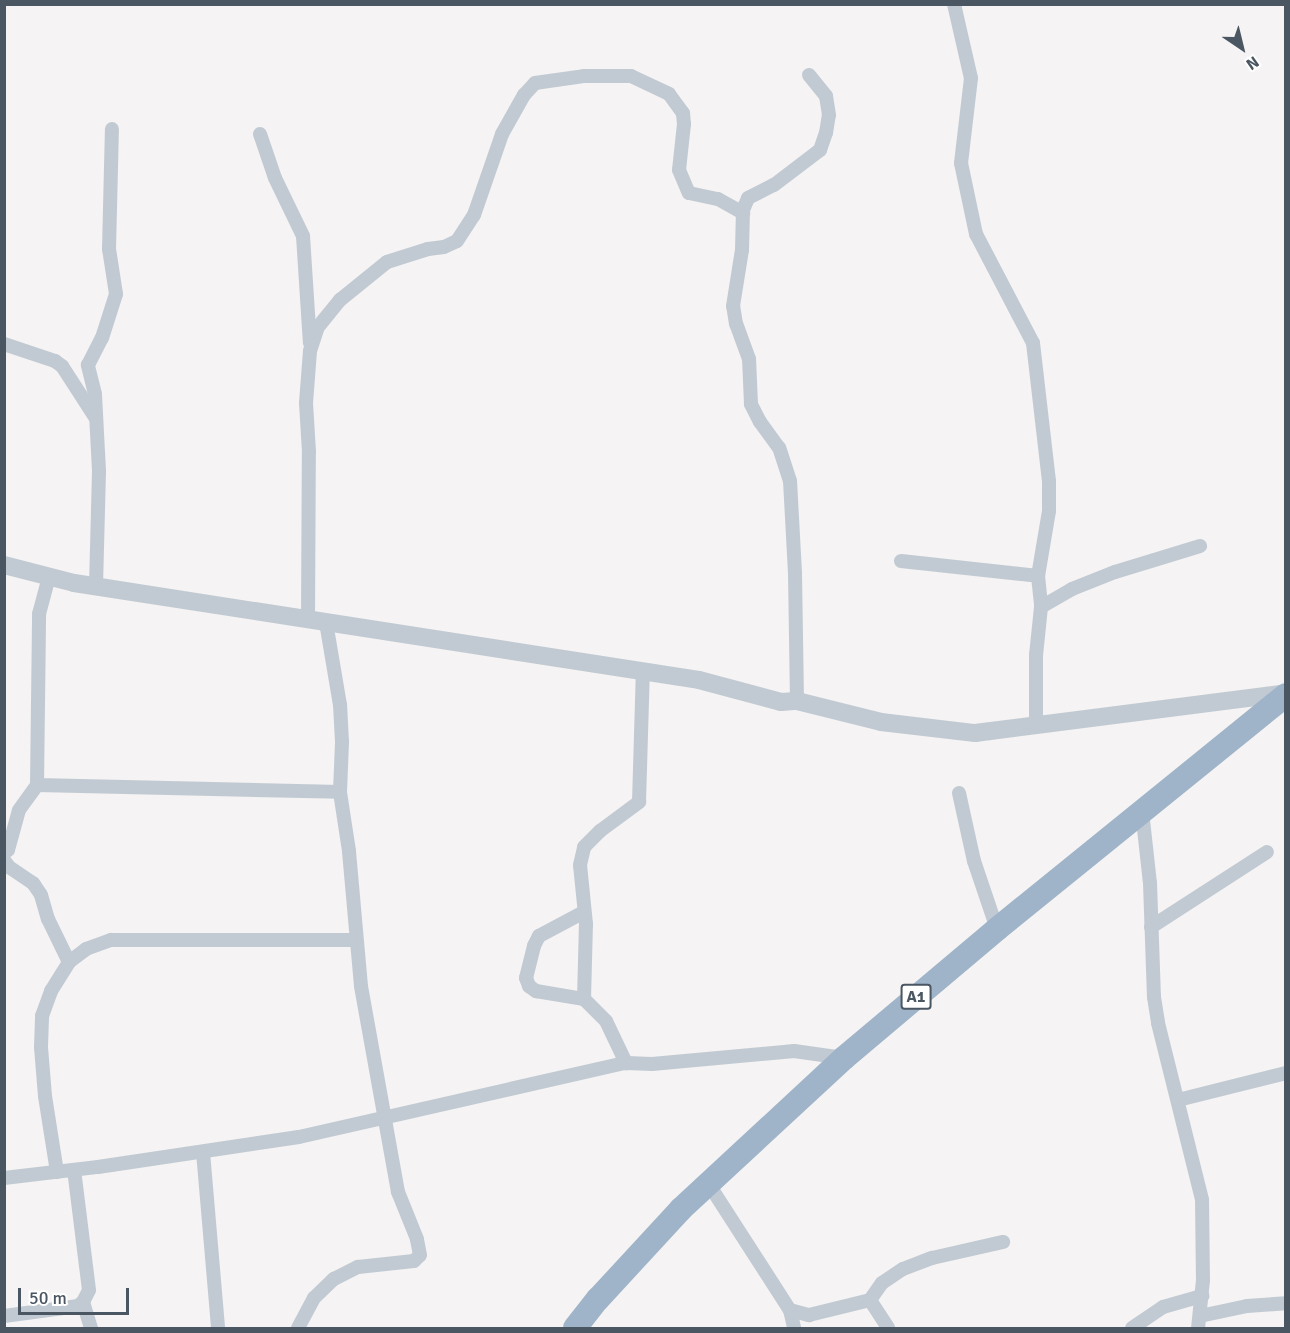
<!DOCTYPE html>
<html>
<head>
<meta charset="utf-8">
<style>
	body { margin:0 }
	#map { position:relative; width:1290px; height:1333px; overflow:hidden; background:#f5f3f3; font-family:Signika,sans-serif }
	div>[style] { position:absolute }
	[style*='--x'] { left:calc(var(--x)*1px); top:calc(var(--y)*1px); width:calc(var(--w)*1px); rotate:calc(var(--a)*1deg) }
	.minor>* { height:14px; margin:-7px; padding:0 7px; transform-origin:7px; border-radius:7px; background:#c1cad2 }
	.tertiary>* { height:18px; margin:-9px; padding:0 9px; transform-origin:9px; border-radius:9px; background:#c1cad2 }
	.trunk>* { height:24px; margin:-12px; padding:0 12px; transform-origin:12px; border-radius:12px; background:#9fb4c9 }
	span { translate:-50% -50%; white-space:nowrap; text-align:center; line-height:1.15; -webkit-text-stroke:6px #fff; paint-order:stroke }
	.shield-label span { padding:2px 4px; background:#fff; border:2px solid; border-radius:4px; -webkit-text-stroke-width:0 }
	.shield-label { font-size:16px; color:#4a5661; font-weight:700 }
	.frame { position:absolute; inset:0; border:6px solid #4a5661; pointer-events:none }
	.north { position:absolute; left:1212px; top:18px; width:60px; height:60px; -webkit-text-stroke:4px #fff; paint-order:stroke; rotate:145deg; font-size:16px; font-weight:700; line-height:24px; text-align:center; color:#4a5661 }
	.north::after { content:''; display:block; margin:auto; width:21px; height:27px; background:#4a5661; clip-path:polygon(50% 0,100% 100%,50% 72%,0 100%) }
	.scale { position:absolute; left:18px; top:1288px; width:111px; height:27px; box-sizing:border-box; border:3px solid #4a5661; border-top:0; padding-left:8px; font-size:18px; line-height:21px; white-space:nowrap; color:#4a5661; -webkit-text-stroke:4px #fff; paint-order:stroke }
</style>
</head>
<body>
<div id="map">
	<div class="minor">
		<div style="--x:954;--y:4;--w:76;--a:77.1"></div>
		<div style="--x:971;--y:78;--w:86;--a:96.7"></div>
		<div style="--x:961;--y:163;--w:73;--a:78.1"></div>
		<div style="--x:976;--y:234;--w:123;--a:62.4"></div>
		<div style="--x:1033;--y:343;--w:139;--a:83.4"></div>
		<div style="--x:1049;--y:481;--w:30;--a:90"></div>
		<div style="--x:1049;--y:511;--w:66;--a:99.6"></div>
		<div style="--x:1038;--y:576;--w:31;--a:84"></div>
		<div style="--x:1041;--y:607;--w:48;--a:95.9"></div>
		<div style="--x:1036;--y:655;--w:71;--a:90"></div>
		<div style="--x:260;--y:134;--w:46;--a:71.2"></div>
		<div style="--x:275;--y:178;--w:64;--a:64.2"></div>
		<div style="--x:303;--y:236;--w:107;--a:86.3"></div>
		<div style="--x:4;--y:344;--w:54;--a:18.4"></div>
		<div style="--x:55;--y:361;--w:9;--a:36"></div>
		<div style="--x:62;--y:366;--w:61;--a:57.1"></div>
		<div style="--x:901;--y:561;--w:138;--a:6.2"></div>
		<div style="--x:96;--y:586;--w:115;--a:-88.5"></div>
		<div style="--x:99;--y:471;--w:77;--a:-93"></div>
		<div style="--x:95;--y:394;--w:30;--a:-104"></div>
		<div style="--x:88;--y:365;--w:30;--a:-63"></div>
		<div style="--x:102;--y:338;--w:46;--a:-72.3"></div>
		<div style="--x:116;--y:294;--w:46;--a:-98.8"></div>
		<div style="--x:109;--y:249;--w:120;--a:-88.6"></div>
		<div style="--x:1041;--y:607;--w:36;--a:-30"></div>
		<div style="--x:1072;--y:589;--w:46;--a:-21.6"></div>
		<div style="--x:1115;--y:572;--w:89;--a:-17"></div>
		<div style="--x:308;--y:618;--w:166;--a:-89.7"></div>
		<div style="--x:309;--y:452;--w:49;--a:-93.5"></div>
		<div style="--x:306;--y:403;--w:52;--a:-85.6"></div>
		<div style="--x:310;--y:351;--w:25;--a:-72"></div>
		<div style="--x:318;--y:327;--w:35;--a:-51"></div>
		<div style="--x:340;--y:300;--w:60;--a:-39"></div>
		<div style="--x:387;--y:262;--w:43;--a:-17.6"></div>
		<div style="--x:428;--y:249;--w:16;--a:-7"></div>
		<div style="--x:444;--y:247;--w:14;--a:-25"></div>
		<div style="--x:457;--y:241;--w:31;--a:-57"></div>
		<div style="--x:474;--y:215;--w:86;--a:-70.9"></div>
		<div style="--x:502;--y:134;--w:45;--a:-60.6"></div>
		<div style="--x:524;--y:95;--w:16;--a:-47"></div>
		<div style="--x:535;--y:83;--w:49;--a:-8.1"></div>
		<div style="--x:584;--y:76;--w:47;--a:0"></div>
		<div style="--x:631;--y:76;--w:42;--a:25.3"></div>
		<div style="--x:669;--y:94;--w:24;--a:54"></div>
		<div style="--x:683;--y:113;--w:11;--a:85"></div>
		<div style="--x:684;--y:124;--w:46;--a:96.2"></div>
		<div style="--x:679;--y:170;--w:25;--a:67"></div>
		<div style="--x:689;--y:193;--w:30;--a:12"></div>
		<div style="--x:718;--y:199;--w:29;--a:29"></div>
		<div style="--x:797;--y:701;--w:128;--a:-90.9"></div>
		<div style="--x:795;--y:573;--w:92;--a:-93.1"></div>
		<div style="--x:790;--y:481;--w:35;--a:-108"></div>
		<div style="--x:779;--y:448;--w:32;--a:-126"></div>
		<div style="--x:760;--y:422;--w:20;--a:-117"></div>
		<div style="--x:751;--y:404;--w:45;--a:-92.5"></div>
		<div style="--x:749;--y:359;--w:37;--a:-110"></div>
		<div style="--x:736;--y:324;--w:18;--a:-99"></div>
		<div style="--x:733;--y:306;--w:57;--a:-80.9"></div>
		<div style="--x:742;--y:250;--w:40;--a:-88.6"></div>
		<div style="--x:743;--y:210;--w:13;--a:-67"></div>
		<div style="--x:748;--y:198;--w:29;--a:-27"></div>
		<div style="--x:774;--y:185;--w:58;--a:-37.3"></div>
		<div style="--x:820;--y:150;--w:18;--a:-71"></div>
		<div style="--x:826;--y:133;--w:18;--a:-81"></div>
		<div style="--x:829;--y:115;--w:19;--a:-99"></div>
		<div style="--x:826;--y:96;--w:27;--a:-129"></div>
		<div style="--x:37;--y:785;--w:171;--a:-89.3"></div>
		<div style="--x:39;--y:614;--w:38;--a:-75"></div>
		<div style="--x:959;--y:793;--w:70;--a:77.6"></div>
		<div style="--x:974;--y:861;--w:72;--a:71.3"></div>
		<div style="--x:1142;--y:811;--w:72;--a:83.7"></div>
		<div style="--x:1150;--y:883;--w:114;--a:88"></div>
		<div style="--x:1154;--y:997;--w:26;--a:81"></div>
		<div style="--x:1158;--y:1023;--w:182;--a:76"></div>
		<div style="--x:1202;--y:1200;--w:80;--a:89.3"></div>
		<div style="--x:1203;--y:1280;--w:48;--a:95.9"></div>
		<div style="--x:4;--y:853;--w:5;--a:-37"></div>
		<div style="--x:8;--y:850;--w:41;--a:-74.6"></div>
		<div style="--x:19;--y:810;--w:31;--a:-54"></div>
		<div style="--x:37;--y:785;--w:303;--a:1.3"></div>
		<div style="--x:4;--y:860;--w:9;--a:54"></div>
		<div style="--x:9;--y:867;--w:29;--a:34"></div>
		<div style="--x:33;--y:883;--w:14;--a:56"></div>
		<div style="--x:41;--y:895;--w:25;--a:74"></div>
		<div style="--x:48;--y:919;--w:48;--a:64"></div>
		<div style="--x:584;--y:912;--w:51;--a:151.9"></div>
		<div style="--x:539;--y:936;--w:11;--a:117"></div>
		<div style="--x:534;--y:946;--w:33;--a:104"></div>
		<div style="--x:526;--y:978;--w:9;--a:69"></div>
		<div style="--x:529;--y:986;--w:9;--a:36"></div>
		<div style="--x:536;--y:991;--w:49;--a:9.5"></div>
		<div style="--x:584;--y:999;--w:31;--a:45"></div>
		<div style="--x:606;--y:1021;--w:47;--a:64.5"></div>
		<div style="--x:1151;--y:927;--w:138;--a:-32.9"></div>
		<div style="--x:584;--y:999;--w:75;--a:-88.5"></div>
		<div style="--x:586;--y:924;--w:59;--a:-95.8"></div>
		<div style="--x:580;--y:865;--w:18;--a:-77"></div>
		<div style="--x:584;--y:847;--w:23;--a:-45"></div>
		<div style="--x:600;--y:831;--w:49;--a:-36.6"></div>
		<div style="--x:639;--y:802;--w:131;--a:-88.3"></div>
		<div style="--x:1178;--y:1100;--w:111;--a:-14"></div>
		<div style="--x:203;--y:1152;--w:177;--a:85.1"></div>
		<div style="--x:57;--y:1172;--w:77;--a:-99"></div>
		<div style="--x:45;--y:1096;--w:49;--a:-94.7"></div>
		<div style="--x:41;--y:1047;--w:31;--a:-88"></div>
		<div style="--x:42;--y:1016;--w:27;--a:-70"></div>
		<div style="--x:51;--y:991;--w:34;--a:-58"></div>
		<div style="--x:69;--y:962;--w:21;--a:-37"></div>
		<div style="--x:86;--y:949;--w:27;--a:-20"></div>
		<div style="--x:111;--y:940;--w:245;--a:0"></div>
		<div style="--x:4;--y:1178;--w:95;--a:-6.7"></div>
		<div style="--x:98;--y:1167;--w:203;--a:-8.5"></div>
		<div style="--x:299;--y:1137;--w:335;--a:-12.8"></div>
		<div style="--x:626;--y:1063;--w:26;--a:2"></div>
		<div style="--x:652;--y:1064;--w:143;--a:-5.2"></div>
		<div style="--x:794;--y:1051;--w:50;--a:8"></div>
		<div style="--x:708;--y:1183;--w:151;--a:57.2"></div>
		<div style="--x:790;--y:1310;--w:20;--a:15"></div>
		<div style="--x:809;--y:1315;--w:63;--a:-13.8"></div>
		<div style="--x:870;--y:1300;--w:21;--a:-55"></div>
		<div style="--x:882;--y:1283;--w:25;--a:-34"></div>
		<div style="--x:903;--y:1269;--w:31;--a:-21"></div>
		<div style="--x:932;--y:1258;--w:73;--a:-12.7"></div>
		<div style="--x:870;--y:1300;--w:33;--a:57"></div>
		<div style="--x:83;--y:1302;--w:27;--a:73"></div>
		<div style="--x:790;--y:1310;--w:18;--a:77"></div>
		<div style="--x:4;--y:1316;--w:75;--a:-7.7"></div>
		<div style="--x:78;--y:1306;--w:6;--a:-39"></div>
		<div style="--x:83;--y:1302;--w:13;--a:-63"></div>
		<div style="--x:89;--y:1290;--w:121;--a:-97.1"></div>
		<div style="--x:1200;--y:1316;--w:48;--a:-12"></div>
		<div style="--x:1247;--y:1306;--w:39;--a:-4"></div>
		<div style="--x:298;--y:1328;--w:34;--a:-62"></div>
		<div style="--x:314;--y:1298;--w:28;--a:-44"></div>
		<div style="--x:334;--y:1279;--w:27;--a:-27"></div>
		<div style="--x:358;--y:1267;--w:56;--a:-6.1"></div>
		<div style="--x:414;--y:1261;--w:8;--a:-45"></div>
		<div style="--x:420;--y:1255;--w:16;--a:-101"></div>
		<div style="--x:417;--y:1239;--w:51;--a:-112"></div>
		<div style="--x:398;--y:1192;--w:209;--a:-100.2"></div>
		<div style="--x:361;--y:986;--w:136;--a:-95.1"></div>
		<div style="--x:349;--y:851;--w:60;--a:-98.7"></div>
		<div style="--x:340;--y:792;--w:50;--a:-87.7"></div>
		<div style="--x:342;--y:742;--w:37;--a:-93"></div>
		<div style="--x:340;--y:705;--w:84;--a:-99.6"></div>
		<div style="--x:1132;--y:1328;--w:37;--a:-34"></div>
		<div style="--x:1163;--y:1307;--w:41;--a:-15.8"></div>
	</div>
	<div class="tertiary">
		<div style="--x:4;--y:565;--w:72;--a:14.4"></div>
		<div style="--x:74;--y:583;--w:632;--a:8.82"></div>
		<div style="--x:699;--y:680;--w:85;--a:15"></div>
		<div style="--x:781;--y:702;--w:16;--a:-4"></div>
		<div style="--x:797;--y:701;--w:87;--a:14"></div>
		<div style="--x:881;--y:722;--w:95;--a:6.7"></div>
		<div style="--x:975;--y:733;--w:314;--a:-7.3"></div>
	</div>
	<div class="trunk">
		<div style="--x:575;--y:1328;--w:37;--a:-52"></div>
		<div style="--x:598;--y:1299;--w:122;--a:-47.3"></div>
		<div style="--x:681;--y:1209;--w:222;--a:-42.8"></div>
		<div style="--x:844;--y:1058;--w:200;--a:-40.1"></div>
		<div style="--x:997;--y:929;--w:372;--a:-39"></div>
	</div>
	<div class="shield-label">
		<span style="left:916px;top:997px">A1</span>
	</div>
	<div class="frame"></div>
	<div class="north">N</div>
	<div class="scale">50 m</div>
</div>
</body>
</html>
